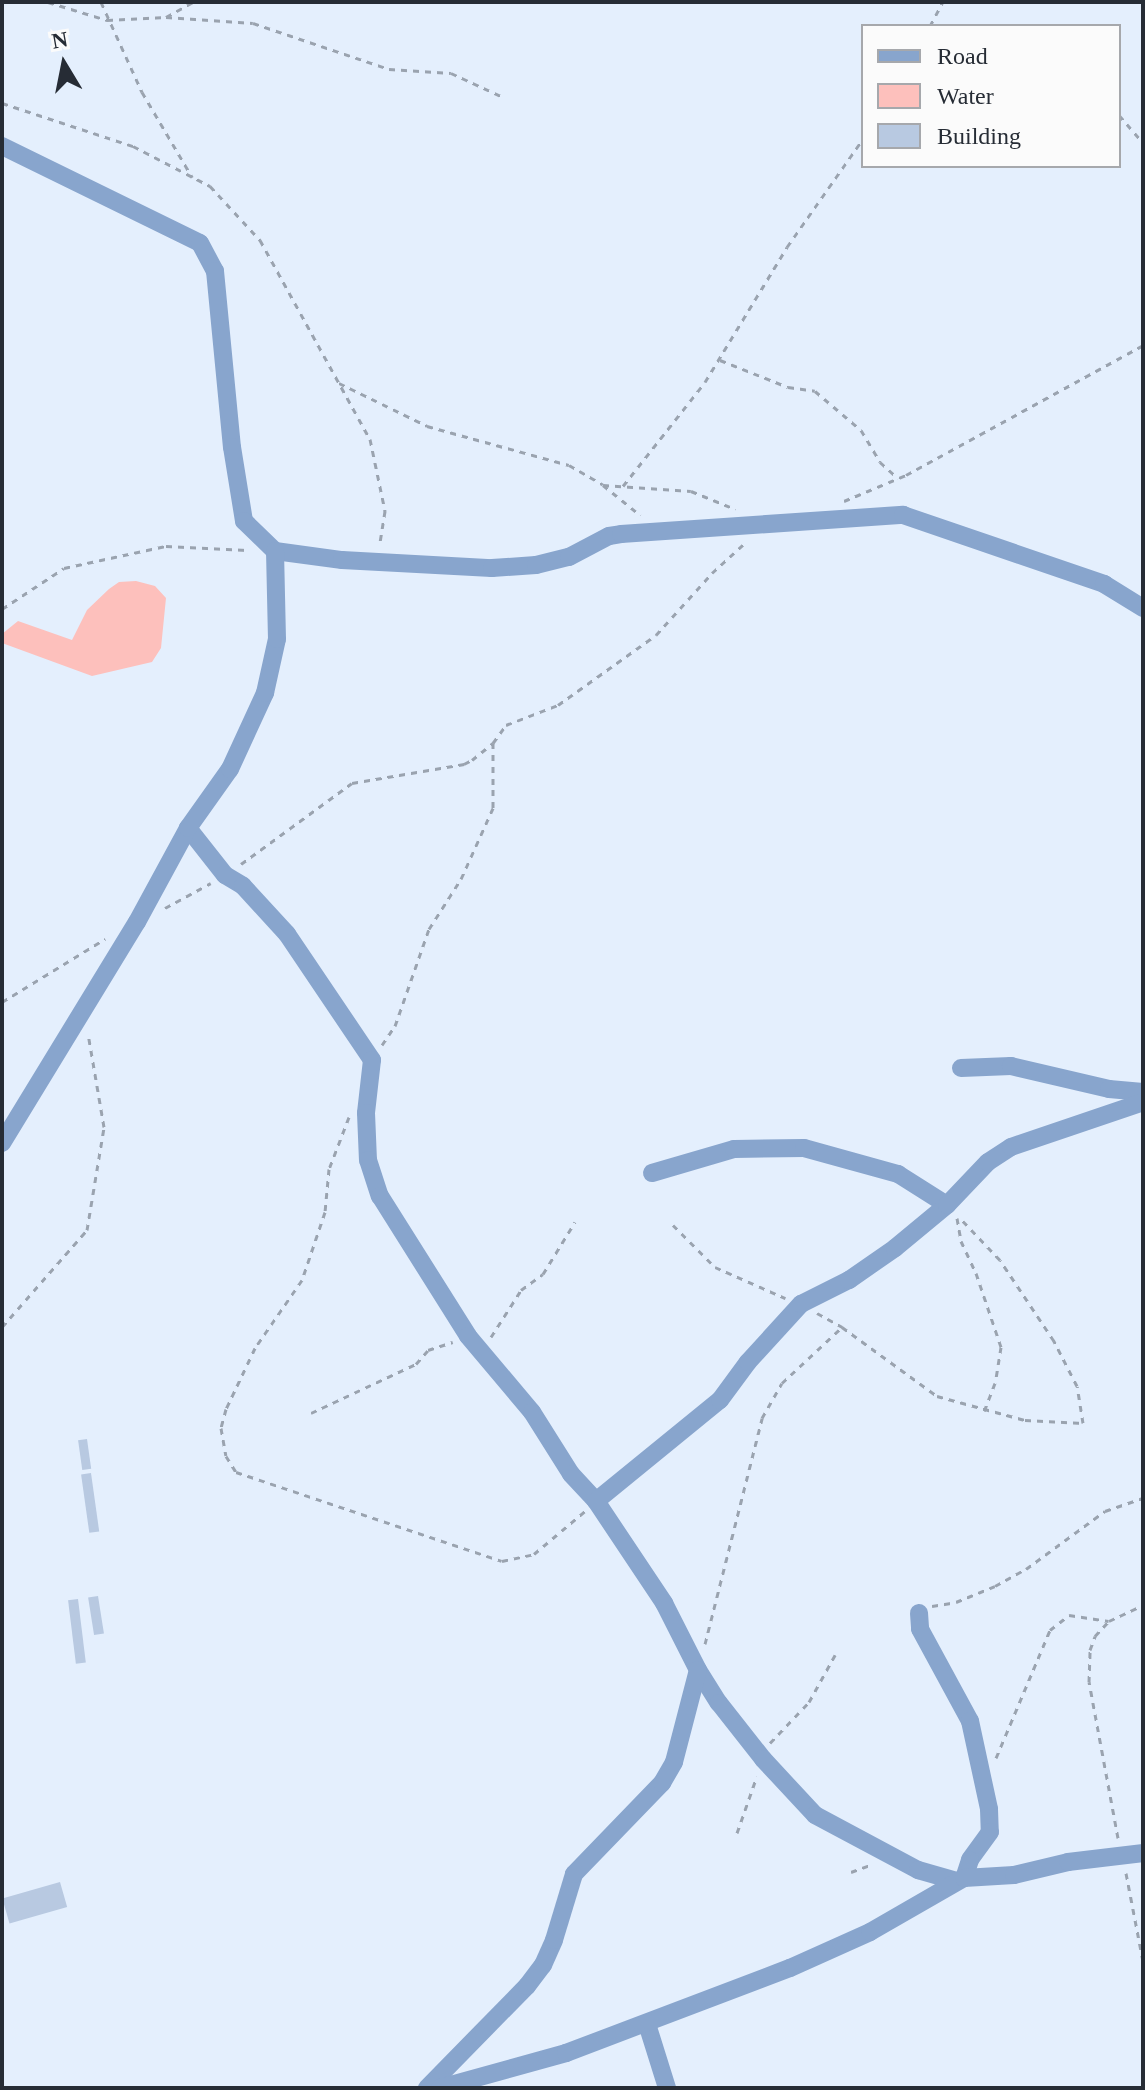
<!DOCTYPE html>
<html>
<head>
<meta charset="utf-8">
<style>
	body { margin:0 }
	#map { position:relative; width:1145px; height:2090px; overflow:hidden; background:#e4effd; font-family:Georgia,serif }
	div>[style] { position:absolute }
	[style*='--x'] { left:calc(var(--x)*1px); top:calc(var(--y)*1px); width:calc(var(--w)*1px); rotate:calc(var(--a)*1deg) }
	.water>* { inset:0; background:#fdc0bc }
	.building>* { inset:0; background:#b8c9e1; transform-origin:0 0 }
	.path>* { height:3px; margin-top:-1.5px; transform-origin:0; background:repeating-linear-gradient(90deg,#9aa3af 0 6px,transparent 0 12px) }
	.minor>* { height:18px; margin:-9px; padding:0 9px; transform-origin:9px; border-radius:9px; background:#88a5cd }
	span { translate:-50% -50%; white-space:nowrap; text-align:center; line-height:1.15; -webkit-text-stroke:6px #fbfbfb; paint-order:stroke }
	.frame { position:absolute; inset:0; border:4px solid #262c35; pointer-events:none }
	.legend { position:absolute; left:861px; top:24px; width:260px; height:144px; box-sizing:border-box; background:#fbfbfb; border:2px solid #a6a8ac; margin:0; padding:10px 14px; list-style:none; font-size:24px; color:#262c35 }
	.legend li { display:flex; align-items:center; gap:16px; height:40px }
	.legend b { width:40px; border:2px solid #a6a8ac }
	.north { position:absolute; left:24px; top:24px; width:80px; height:80px; -webkit-text-stroke:6px #fbfbfb; paint-order:stroke; rotate:350deg; font-size:22px; font-weight:700; line-height:32px; text-align:center; color:#262c35 }
	.north::after { content:''; display:block; margin:auto; width:28px; height:36px; background:#262c35; clip-path:polygon(50% 0,100% 100%,50% 72%,0 100%) }
</style>
</head>
<body>
<div id="map">
	<div class="water">
		<div style="clip-path:polygon(136px 581px,155px 586px,166px 598px,161px 648px,152px 662px,92px 676px,2px 643px,2px 634px,18px 621px,72px 640px,87px 610px,109px 589px,119px 582px)"></div>
	</div>
	<div class="building">
		<div style="left:87px;top:1439px;width:30px;height:9px;rotate:82deg"></div>
		<div style="left:91px;top:1473px;width:59px;height:10px;rotate:82deg"></div>
		<div style="left:98px;top:1596px;width:38px;height:10px;rotate:81deg"></div>
		<div style="left:78px;top:1599px;width:64px;height:10px;rotate:83deg"></div>
		<div style="left:60px;top:1882px;width:26px;height:60px;rotate:74deg"></div>
	</div>
	<div class="path">
		<div style="--x:48;--y:2;--w:62;--a:17"></div>
		<div style="--x:107;--y:20;--w:59;--a:-2.9"></div>
		<div style="--x:166;--y:17;--w:31;--a:-29"></div>
		<div style="--x:101;--y:2;--w:99;--a:65.5"></div>
		<div style="--x:142;--y:92;--w:99;--a:59.5"></div>
		<div style="--x:166;--y:17;--w:87;--a:3.9"></div>
		<div style="--x:253;--y:23;--w:144;--a:18.7"></div>
		<div style="--x:389;--y:69;--w:62;--a:3.7"></div>
		<div style="--x:451;--y:73;--w:57;--a:24.8"></div>
		<div style="--x:930;--y:26;--w:27;--a:-62"></div>
		<div style="--x:2;--y:103;--w:138;--a:18.2"></div>
		<div style="--x:133;--y:146;--w:87;--a:27.5"></div>
		<div style="--x:210;--y:186;--w:74;--a:47.2"></div>
		<div style="--x:260;--y:240;--w:227;--a:61.1"></div>
		<div style="--x:370;--y:439;--w:74;--a:78.2"></div>
		<div style="--x:385;--y:511;--w:33;--a:99"></div>
		<div style="--x:1119;--y:115;--w:37;--a:49"></div>
		<div style="--x:720;--y:360;--w:73;--a:21.7"></div>
		<div style="--x:788;--y:387;--w:27;--a:8"></div>
		<div style="--x:815;--y:391;--w:60;--a:40.3"></div>
		<div style="--x:861;--y:430;--w:37;--a:59"></div>
		<div style="--x:880;--y:462;--w:24;--a:42"></div>
		<div style="--x:339;--y:383;--w:98;--a:26"></div>
		<div style="--x:427;--y:426;--w:147;--a:15.4"></div>
		<div style="--x:569;--y:465;--w:39;--a:30"></div>
		<div style="--x:603;--y:485;--w:48;--a:39"></div>
		<div style="--x:603;--y:485;--w:88;--a:3.9"></div>
		<div style="--x:691;--y:491;--w:48;--a:22.2"></div>
		<div style="--x:623;--y:486;--w:132;--a:-51.7"></div>
		<div style="--x:705;--y:382;--w:158;--a:-58.7"></div>
		<div style="--x:787;--y:247;--w:132;--a:-54.9"></div>
		<div style="--x:844;--y:501;--w:67;--a:-22.8"></div>
		<div style="--x:906;--y:475;--w:270;--a:-28.7"></div>
		<div style="--x:2;--y:609;--w:74;--a:-33.5"></div>
		<div style="--x:64;--y:568;--w:104;--a:-12.2"></div>
		<div style="--x:166;--y:546;--w:81;--a:2.8"></div>
		<div style="--x:241;--y:864;--w:137;--a:-36.1"></div>
		<div style="--x:352;--y:783;--w:114;--a:-9.6"></div>
		<div style="--x:464;--y:764;--w:9;--a:-27"></div>
		<div style="--x:472;--y:760;--w:27;--a:-39"></div>
		<div style="--x:493;--y:743;--w:22;--a:-54"></div>
		<div style="--x:506;--y:725;--w:56;--a:-21"></div>
		<div style="--x:558;--y:705;--w:120;--a:-35.5"></div>
		<div style="--x:656;--y:635;--w:84;--a:-47.9"></div>
		<div style="--x:712;--y:573;--w:45;--a:-42.3"></div>
		<div style="--x:165;--y:908;--w:52;--a:-28.5"></div>
		<div style="--x:2;--y:1002;--w:121;--a:-31.5"></div>
		<div style="--x:382;--y:1045;--w:23;--a:-56"></div>
		<div style="--x:395;--y:1026;--w:103;--a:-70.7"></div>
		<div style="--x:429;--y:929;--w:59;--a:-57.4"></div>
		<div style="--x:461;--y:879;--w:78;--a:-65.7"></div>
		<div style="--x:493;--y:808;--w:65;--a:-90"></div>
		<div style="--x:349;--y:1117;--w:56;--a:111"></div>
		<div style="--x:329;--y:1169;--w:43;--a:95.3"></div>
		<div style="--x:325;--y:1212;--w:72;--a:108.7"></div>
		<div style="--x:302;--y:1280;--w:83;--a:124.7"></div>
		<div style="--x:255;--y:1348;--w:68;--a:115.4"></div>
		<div style="--x:226;--y:1409;--w:20;--a:105"></div>
		<div style="--x:221;--y:1428;--w:28;--a:80"></div>
		<div style="--x:226;--y:1456;--w:19;--a:58"></div>
		<div style="--x:236;--y:1472;--w:280;--a:18.5"></div>
		<div style="--x:502;--y:1561;--w:33;--a:-12"></div>
		<div style="--x:534;--y:1554;--w:67;--a:-40.1"></div>
		<div style="--x:957;--y:1218;--w:23;--a:80"></div>
		<div style="--x:961;--y:1241;--w:35;--a:65"></div>
		<div style="--x:976;--y:1273;--w:78;--a:71.3"></div>
		<div style="--x:1001;--y:1347;--w:36;--a:99"></div>
		<div style="--x:995;--y:1383;--w:30;--a:111"></div>
		<div style="--x:673;--y:1225;--w:59;--a:45"></div>
		<div style="--x:715;--y:1267;--w:77;--a:23.9"></div>
		<div style="--x:817;--y:1313;--w:29;--a:29"></div>
		<div style="--x:842;--y:1327;--w:117;--a:36"></div>
		<div style="--x:937;--y:1396;--w:91;--a:15.3"></div>
		<div style="--x:1025;--y:1420;--w:58;--a:3"></div>
		<div style="--x:1083;--y:1423;--w:37;--a:-99"></div>
		<div style="--x:1077;--y:1386;--w:51;--a:-117.1"></div>
		<div style="--x:1054;--y:1341;--w:97;--a:-123.7"></div>
		<div style="--x:1000;--y:1260;--w:59;--a:-133.6"></div>
		<div style="--x:2;--y:1327;--w:129;--a:-48.8"></div>
		<div style="--x:87;--y:1230;--w:104;--a:-80.6"></div>
		<div style="--x:104;--y:1127;--w:95;--a:-99.7"></div>
		<div style="--x:491;--y:1337;--w:56;--a:-57.4"></div>
		<div style="--x:521;--y:1290;--w:27;--a:-36"></div>
		<div style="--x:543;--y:1274;--w:61;--a:-58.4"></div>
		<div style="--x:311;--y:1413;--w:116;--a:-25"></div>
		<div style="--x:416;--y:1364;--w:18;--a:-49"></div>
		<div style="--x:428;--y:1350;--w:26;--a:-18"></div>
		<div style="--x:932;--y:1606;--w:24;--a:-9"></div>
		<div style="--x:956;--y:1602;--w:42;--a:-22.3"></div>
		<div style="--x:995;--y:1586;--w:35;--a:-29"></div>
		<div style="--x:1026;--y:1569;--w:98;--a:-36.3"></div>
		<div style="--x:1105;--y:1511;--w:40;--a:-18.9"></div>
		<div style="--x:705;--y:1644;--w:233;--a:-75.8"></div>
		<div style="--x:762;--y:1418;--w:40;--a:-60.3"></div>
		<div style="--x:782;--y:1383;--w:82;--a:-43"></div>
		<div style="--x:770;--y:1743;--w:57;--a:-46.4"></div>
		<div style="--x:809;--y:1702;--w:54;--a:-61"></div>
		<div style="--x:996;--y:1758;--w:139;--a:-67.1"></div>
		<div style="--x:1050;--y:1630;--w:24;--a:-38"></div>
		<div style="--x:1069;--y:1615;--w:40;--a:8.5"></div>
		<div style="--x:737;--y:1833;--w:60;--a:-70.7"></div>
		<div style="--x:1118;--y:1838;--w:159;--a:-100.5"></div>
		<div style="--x:1089;--y:1682;--w:32;--a:-88"></div>
		<div style="--x:1090;--y:1650;--w:15;--a:-70"></div>
		<div style="--x:1095;--y:1636;--w:21;--a:-47"></div>
		<div style="--x:1109;--y:1621;--w:38;--a:-25"></div>
		<div style="--x:851;--y:1872;--w:20;--a:-20"></div>
		<div style="--x:1126;--y:1873;--w:90;--a:79.1"></div>
	</div>
	<div class="minor">
		<div style="--x:2;--y:146;--w:220;--a:26.1"></div>
		<div style="--x:200;--y:243;--w:32;--a:62"></div>
		<div style="--x:215;--y:271;--w:177;--a:84.5"></div>
		<div style="--x:232;--y:447;--w:75;--a:80.8"></div>
		<div style="--x:244;--y:521;--w:43;--a:44.1"></div>
		<div style="--x:275;--y:551;--w:68;--a:7.7"></div>
		<div style="--x:342;--y:560;--w:150;--a:3.1"></div>
		<div style="--x:492;--y:568;--w:44;--a:-3.9"></div>
		<div style="--x:536;--y:565;--w:34;--a:-14"></div>
		<div style="--x:569;--y:557;--w:45;--a:-27.7"></div>
		<div style="--x:609;--y:536;--w:12;--a:-9"></div>
		<div style="--x:621;--y:534;--w:283;--a:-3.9"></div>
		<div style="--x:903;--y:515;--w:213;--a:18.9"></div>
		<div style="--x:1104;--y:584;--w:46;--a:31.6"></div>
		<div style="--x:188;--y:828;--w:60;--a:51.8"></div>
		<div style="--x:225;--y:875;--w:21;--a:31"></div>
		<div style="--x:243;--y:886;--w:65;--a:47.5"></div>
		<div style="--x:287;--y:934;--w:152;--a:56"></div>
		<div style="--x:372;--y:1060;--w:53;--a:96.5"></div>
		<div style="--x:366;--y:1113;--w:47;--a:87.6"></div>
		<div style="--x:368;--y:1160;--w:38;--a:72"></div>
		<div style="--x:380;--y:1196;--w:165;--a:57.8"></div>
		<div style="--x:468;--y:1336;--w:99;--a:49.9"></div>
		<div style="--x:532;--y:1412;--w:73;--a:57.8"></div>
		<div style="--x:571;--y:1474;--w:37;--a:47"></div>
		<div style="--x:596;--y:1501;--w:123;--a:56.3"></div>
		<div style="--x:664;--y:1603;--w:75;--a:63.1"></div>
		<div style="--x:698;--y:1670;--w:39;--a:58"></div>
		<div style="--x:719;--y:1703;--w:71;--a:51.8"></div>
		<div style="--x:763;--y:1759;--w:76;--a:47.1"></div>
		<div style="--x:815;--y:1815;--w:117;--a:28.1"></div>
		<div style="--x:918;--y:1870;--w:40;--a:16"></div>
		<div style="--x:961;--y:1068;--w:50;--a:-2.3"></div>
		<div style="--x:1011;--y:1066;--w:101;--a:13.2"></div>
		<div style="--x:1109;--y:1089;--w:34;--a:5"></div>
		<div style="--x:2;--y:1143;--w:259;--a:-58.6"></div>
		<div style="--x:137;--y:922;--w:107;--a:-61.5"></div>
		<div style="--x:188;--y:828;--w:72;--a:-54.6"></div>
		<div style="--x:230;--y:769;--w:84;--a:-65.3"></div>
		<div style="--x:265;--y:693;--w:55;--a:-77.5"></div>
		<div style="--x:277;--y:639;--w:88;--a:-91.3"></div>
		<div style="--x:652;--y:1173;--w:85;--a:-16.3"></div>
		<div style="--x:734;--y:1149;--w:70;--a:-0.8"></div>
		<div style="--x:804;--y:1148;--w:98;--a:15.5"></div>
		<div style="--x:898;--y:1174;--w:58;--a:32.3"></div>
		<div style="--x:596;--y:1501;--w:160;--a:-39.2"></div>
		<div style="--x:720;--y:1400;--w:47;--a:-53.6"></div>
		<div style="--x:748;--y:1362;--w:79;--a:-47.6"></div>
		<div style="--x:801;--y:1304;--w:54;--a:-26.6"></div>
		<div style="--x:849;--y:1280;--w:56;--a:-34.8"></div>
		<div style="--x:895;--y:1248;--w:67;--a:-39.6"></div>
		<div style="--x:947;--y:1205;--w:59;--a:-46.4"></div>
		<div style="--x:988;--y:1162;--w:27;--a:-33"></div>
		<div style="--x:1011;--y:1147;--w:139;--a:-18.8"></div>
		<div style="--x:919;--y:1613;--w:16;--a:86"></div>
		<div style="--x:920;--y:1629;--w:105;--a:61.5"></div>
		<div style="--x:970;--y:1721;--w:90;--a:77.8"></div>
		<div style="--x:989;--y:1809;--w:23;--a:88"></div>
		<div style="--x:990;--y:1832;--w:34;--a:126"></div>
		<div style="--x:970;--y:1860;--w:19;--a:108"></div>
		<div style="--x:647;--y:2024;--w:67;--a:72.6"></div>
		<div style="--x:427;--y:2088;--w:143;--a:-45.6"></div>
		<div style="--x:527;--y:1986;--w:26;--a:-53"></div>
		<div style="--x:543;--y:1965;--w:27;--a:-66"></div>
		<div style="--x:554;--y:1940;--w:69;--a:-73.1"></div>
		<div style="--x:574;--y:1874;--w:127;--a:-46"></div>
		<div style="--x:662;--y:1783;--w:24;--a:-60"></div>
		<div style="--x:674;--y:1762;--w:95;--a:-75.4"></div>
		<div style="--x:440;--y:2088;--w:131;--a:-15.5"></div>
		<div style="--x:566;--y:2053;--w:240;--a:-20.8"></div>
		<div style="--x:790;--y:1968;--w:88;--a:-24.2"></div>
		<div style="--x:870;--y:1932;--w:108;--a:-29.9"></div>
		<div style="--x:964;--y:1878;--w:50;--a:-3.4"></div>
		<div style="--x:1014;--y:1875;--w:56;--a:-13.5"></div>
		<div style="--x:1068;--y:1862;--w:76;--a:-6.8"></div>
	</div>
	<div class="frame"></div>
	<ul class="legend">
	<li><b style="height:10px;background:#88a5cd"></b>Road</li>
	<li><b style="height:22px;background:#fdc0bc"></b>Water</li>
	<li><b style="height:22px;background:#b8c9e1"></b>Building</li>
	</ul>
	<div class="north">N</div>
</div>
</body>
</html>
